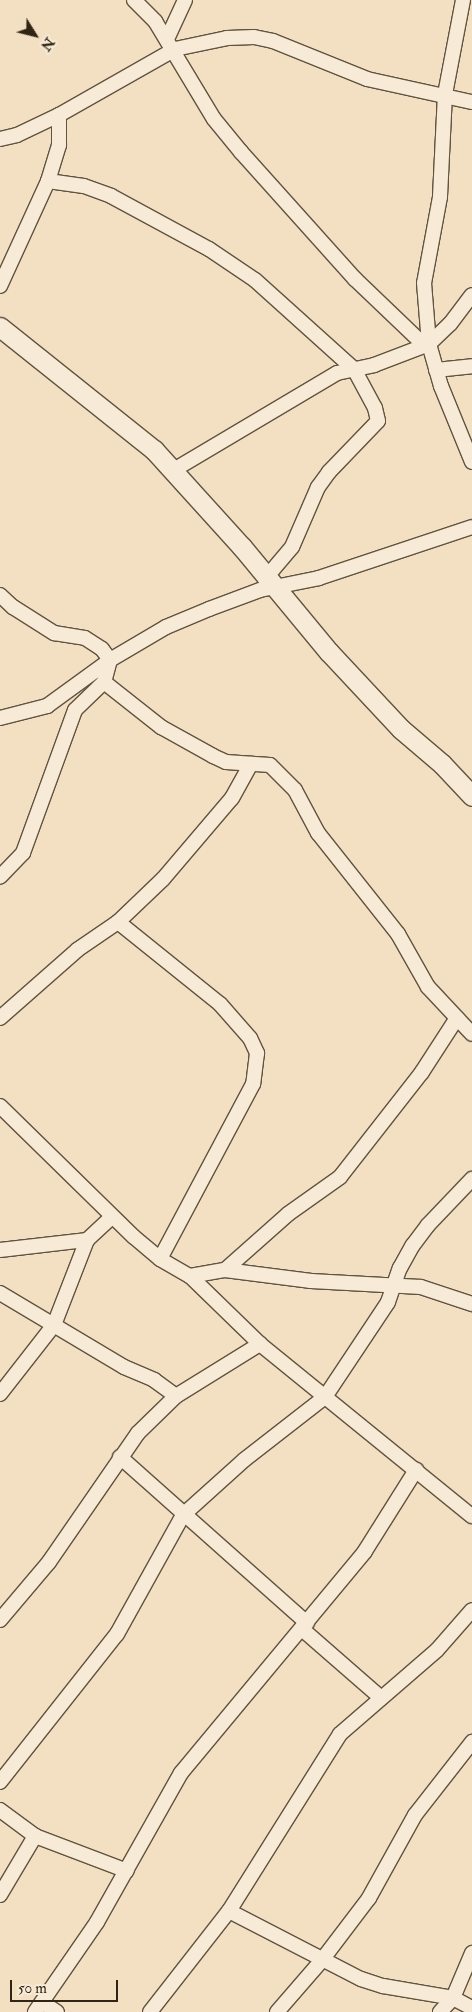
<!DOCTYPE html>
<html>
<head>
<meta charset="utf-8">
<style>
	body { margin:0 }
	#map { position:relative; width:472px; height:2012px; overflow:hidden; background:#f3e0c2; font-family:"IM FELL Double Pica",serif }
	div>[style] { position:absolute }
	[style*='--x'] { left:calc(var(--x)*1px); top:calc(var(--y)*1px); width:calc(var(--w)*1px); rotate:calc(var(--a)*1deg) }
	.roads { filter:drop-shadow(1px 0 #615340) drop-shadow(-1px 0 #615340) drop-shadow(0 1px #615340) drop-shadow(0 -1px #615340) }
	.street>* { height:14px; margin:-7px; padding:0 7px; transform-origin:7px; border-radius:7px; background:#f7ebd7 }
	.secondary>* { height:19px; margin:-9.5px; padding:0 9.5px; transform-origin:9.5px; border-radius:9.5px; background:#f7ebd7 }
	span { translate:-50% -50%; white-space:nowrap; text-align:center; line-height:1.15; -webkit-text-stroke:5px #f7ebd7; paint-order:stroke }
	.north { position:absolute; left:10px; top:10px; width:50px; height:50px; -webkit-text-stroke:4px #f7ebd7; paint-order:stroke; rotate:126deg; font-size:14px; font-weight:700; line-height:20px; text-align:center; color:#302414 }
	.north::after { content:''; display:block; margin:auto; width:18px; height:22px; background:#302414; clip-path:polygon(50% 0,100% 100%,50% 72%,0 100%) }
	.scale { position:absolute; left:10px; top:1980px; width:108px; height:22px; box-sizing:border-box; border:2px solid #302414; border-top:0; padding-left:6px; font-size:15px; line-height:18px; white-space:nowrap; color:#302414; -webkit-text-stroke:4px #f7ebd7; paint-order:stroke }
</style>
</head>
<body>
<div id="map">
	<div class="roads">
		<div class="street">
			<div style="--x:134;--y:0;--w:30;--a:45"></div>
			<div style="--x:155;--y:21;--w:114;--a:59"></div>
			<div style="--x:214;--y:119;--w:43;--a:50.7"></div>
			<div style="--x:241;--y:152;--w:171;--a:48.1"></div>
			<div style="--x:355;--y:279;--w:95;--a:43.7"></div>
			<div style="--x:463;--y:0;--w:96;--a:100.8"></div>
			<div style="--x:445;--y:94;--w:103;--a:92.8"></div>
			<div style="--x:440;--y:197;--w:87;--a:100.5"></div>
			<div style="--x:424;--y:283;--w:61;--a:85.3"></div>
			<div style="--x:429;--y:344;--w:44;--a:74.1"></div>
			<div style="--x:441;--y:386;--w:82;--a:67.8"></div>
			<div style="--x:167;--y:39;--w:43;--a:-65.2"></div>
			<div style="--x:0;--y:139;--w:17;--a:-13"></div>
			<div style="--x:17;--y:135;--w:47;--a:-25.5"></div>
			<div style="--x:59;--y:115;--w:133;--a:-29.6"></div>
			<div style="--x:175;--y:49;--w:53;--a:-11.9"></div>
			<div style="--x:227;--y:38;--w:27;--a:-2"></div>
			<div style="--x:254;--y:37;--w:19;--a:12"></div>
			<div style="--x:273;--y:41;--w:101;--a:22"></div>
			<div style="--x:367;--y:79;--w:107;--a:12.4"></div>
			<div style="--x:48;--y:181;--w:36;--a:8"></div>
			<div style="--x:84;--y:186;--w:29;--a:20"></div>
			<div style="--x:111;--y:196;--w:111;--a:28.4"></div>
			<div style="--x:209;--y:249;--w:55;--a:34"></div>
			<div style="--x:255;--y:280;--w:133;--a:42"></div>
			<div style="--x:354;--y:369;--w:44;--a:61.7"></div>
			<div style="--x:375;--y:408;--w:13;--a:77"></div>
			<div style="--x:378;--y:421;--w:71;--a:133.9"></div>
			<div style="--x:329;--y:472;--w:19;--a:126"></div>
			<div style="--x:318;--y:487;--w:65;--a:113.4"></div>
			<div style="--x:292;--y:547;--w:42;--a:130.2"></div>
			<div style="--x:0;--y:286;--w:115;--a:-65.4"></div>
			<div style="--x:48;--y:181;--w:38;--a:-73"></div>
			<div style="--x:59;--y:145;--w:30;--a:-90"></div>
			<div style="--x:436;--y:370;--w:36;--a:-6"></div>
			<div style="--x:172;--y:471;--w:192;--a:-30.7"></div>
			<div style="--x:337;--y:373;--w:38;--a:-12"></div>
			<div style="--x:374;--y:365;--w:59;--a:-20.9"></div>
			<div style="--x:429;--y:344;--w:29;--a:-44"></div>
			<div style="--x:450;--y:324;--w:36;--a:-53"></div>
			<div style="--x:0;--y:595;--w:18;--a:43"></div>
			<div style="--x:13;--y:607;--w:49;--a:32.4"></div>
			<div style="--x:54;--y:633;--w:31;--a:9"></div>
			<div style="--x:85;--y:638;--w:20;--a:33"></div>
			<div style="--x:102;--y:649;--w:14;--a:54"></div>
			<div style="--x:110;--y:660;--w:23;--a:105"></div>
			<div style="--x:104;--y:682;--w:40;--a:136"></div>
			<div style="--x:75;--y:710;--w:152;--a:110"></div>
			<div style="--x:23;--y:853;--w:33;--a:134"></div>
			<div style="--x:104;--y:682;--w:73;--a:38.3"></div>
			<div style="--x:161;--y:727;--w:60;--a:29.1"></div>
			<div style="--x:213;--y:756;--w:14;--a:25"></div>
			<div style="--x:226;--y:762;--w:44;--a:3.9"></div>
			<div style="--x:270;--y:765;--w:35;--a:45"></div>
			<div style="--x:295;--y:790;--w:49;--a:61.9"></div>
			<div style="--x:318;--y:833;--w:129;--a:51.6"></div>
			<div style="--x:398;--y:934;--w:61;--a:60.5"></div>
			<div style="--x:428;--y:987;--w:64;--a:46.9"></div>
			<div style="--x:0;--y:718;--w:49;--a:-14.3"></div>
			<div style="--x:47;--y:706;--w:78;--a:-36.1"></div>
			<div style="--x:110;--y:660;--w:65;--a:-30.5"></div>
			<div style="--x:166;--y:627;--w:47;--a:-22.7"></div>
			<div style="--x:209;--y:609;--w:54;--a:-20.4"></div>
			<div style="--x:260;--y:590;--w:60;--a:-11.5"></div>
			<div style="--x:319;--y:578;--w:161;--a:-18.4"></div>
			<div style="--x:118;--y:922;--w:131;--a:38.8"></div>
			<div style="--x:220;--y:1004;--w:45;--a:48.6"></div>
			<div style="--x:250;--y:1038;--w:17;--a:65"></div>
			<div style="--x:257;--y:1053;--w:31;--a:97"></div>
			<div style="--x:253;--y:1084;--w:198;--a:118"></div>
			<div style="--x:0;--y:1018;--w:103;--a:-41.4"></div>
			<div style="--x:77;--y:950;--w:50;--a:-34.3"></div>
			<div style="--x:118;--y:922;--w:62;--a:-43.7"></div>
			<div style="--x:163;--y:879;--w:106;--a:-49.6"></div>
			<div style="--x:232;--y:798;--w:39;--a:-61"></div>
			<div style="--x:0;--y:1106;--w:187;--a:44.4"></div>
			<div style="--x:134;--y:1237;--w:34;--a:40"></div>
			<div style="--x:160;--y:1259;--w:34;--a:30"></div>
			<div style="--x:190;--y:1276;--w:98;--a:44.2"></div>
			<div style="--x:260;--y:1344;--w:273;--a:39.1"></div>
			<div style="--x:0;--y:1250;--w:88;--a:-6.6"></div>
			<div style="--x:225;--y:1270;--w:84;--a:-41.6"></div>
			<div style="--x:288;--y:1214;--w:64;--a:-35.4"></div>
			<div style="--x:340;--y:1177;--w:133;--a:-52"></div>
			<div style="--x:422;--y:1072;--w:64;--a:-57.1"></div>
			<div style="--x:190;--y:1276;--w:36;--a:-10"></div>
			<div style="--x:225;--y:1270;--w:87;--a:7.3"></div>
			<div style="--x:311;--y:1281;--w:110;--a:3.1"></div>
			<div style="--x:421;--y:1287;--w:54;--a:18.4"></div>
			<div style="--x:0;--y:1293;--w:144;--a:30.8"></div>
			<div style="--x:124;--y:1367;--w:33;--a:23"></div>
			<div style="--x:154;--y:1380;--w:27;--a:36"></div>
			<div style="--x:0;--y:1394;--w:88;--a:-52"></div>
			<div style="--x:54;--y:1325;--w:91;--a:-68.8"></div>
			<div style="--x:87;--y:1240;--w:34;--a:-43"></div>
			<div style="--x:120;--y:1457;--w:250;--a:41.6"></div>
			<div style="--x:0;--y:1620;--w:76;--a:-49.8"></div>
			<div style="--x:49;--y:1562;--w:157;--a:-55.4"></div>
			<div style="--x:138;--y:1433;--w:53;--a:-44.2"></div>
			<div style="--x:176;--y:1396;--w:99;--a:-31.8"></div>
			<div style="--x:302;--y:1629;--w:103;--a:41.1"></div>
			<div style="--x:0;--y:1782;--w:189;--a:-51.7"></div>
			<div style="--x:117;--y:1634;--w:136;--a:-61"></div>
			<div style="--x:183;--y:1515;--w:82;--a:-42"></div>
			<div style="--x:244;--y:1460;--w:103;--a:-37.9"></div>
			<div style="--x:325;--y:1397;--w:114;--a:-56.4"></div>
			<div style="--x:388;--y:1302;--w:36;--a:-71"></div>
			<div style="--x:400;--y:1268;--w:26;--a:-61"></div>
			<div style="--x:413;--y:1245;--w:25;--a:-53"></div>
			<div style="--x:428;--y:1225;--w:64;--a:-46.3"></div>
			<div style="--x:0;--y:1810;--w:44;--a:36.6"></div>
			<div style="--x:35;--y:1836;--w:98;--a:20.8"></div>
			<div style="--x:0;--y:1895;--w:69;--a:-59.3"></div>
			<div style="--x:229;--y:1911;--w:148;--a:27.3"></div>
			<div style="--x:361;--y:1979;--w:23;--a:18"></div>
			<div style="--x:383;--y:1986;--w:71;--a:9.7"></div>
			<div style="--x:453;--y:1998;--w:21;--a:28"></div>
			<div style="--x:42;--y:2002;--w:18;--a:34"></div>
			<div style="--x:35;--y:2012;--w:109;--a:-55.4"></div>
			<div style="--x:97;--y:1922;--w:171;--a:-60.6"></div>
			<div style="--x:181;--y:1773;--w:288;--a:-50.3"></div>
			<div style="--x:365;--y:1551;--w:96;--a:-57.8"></div>
			<div style="--x:150;--y:2012;--w:128;--a:-52"></div>
			<div style="--x:229;--y:1911;--w:209;--a:-57.9"></div>
			<div style="--x:340;--y:1734;--w:128;--a:-40.9"></div>
			<div style="--x:437;--y:1650;--w:53;--a:-48.8"></div>
			<div style="--x:277;--y:2012;--w:69;--a:-49.1"></div>
			<div style="--x:322;--y:1960;--w:78;--a:-52.8"></div>
			<div style="--x:369;--y:1898;--w:95;--a:-61"></div>
			<div style="--x:415;--y:1815;--w:93;--a:-52"></div>
			<div style="--x:440;--y:2012;--w:19;--a:-47"></div>
			<div style="--x:453;--y:1998;--w:49;--a:-67.1"></div>
		</div>
		<div class="secondary">
			<div style="--x:0;--y:327;--w:197;--a:38.6"></div>
			<div style="--x:154;--y:450;--w:131;--a:47.8"></div>
			<div style="--x:242;--y:547;--w:136;--a:50.4"></div>
			<div style="--x:329;--y:652;--w:105;--a:46.9"></div>
			<div style="--x:401;--y:729;--w:54;--a:40.5"></div>
			<div style="--x:442;--y:764;--w:44;--a:46.8"></div>
		</div>
	</div>
	<div class="north">N</div>
	<div class="scale">50 m</div>
</div>
</body>
</html>
